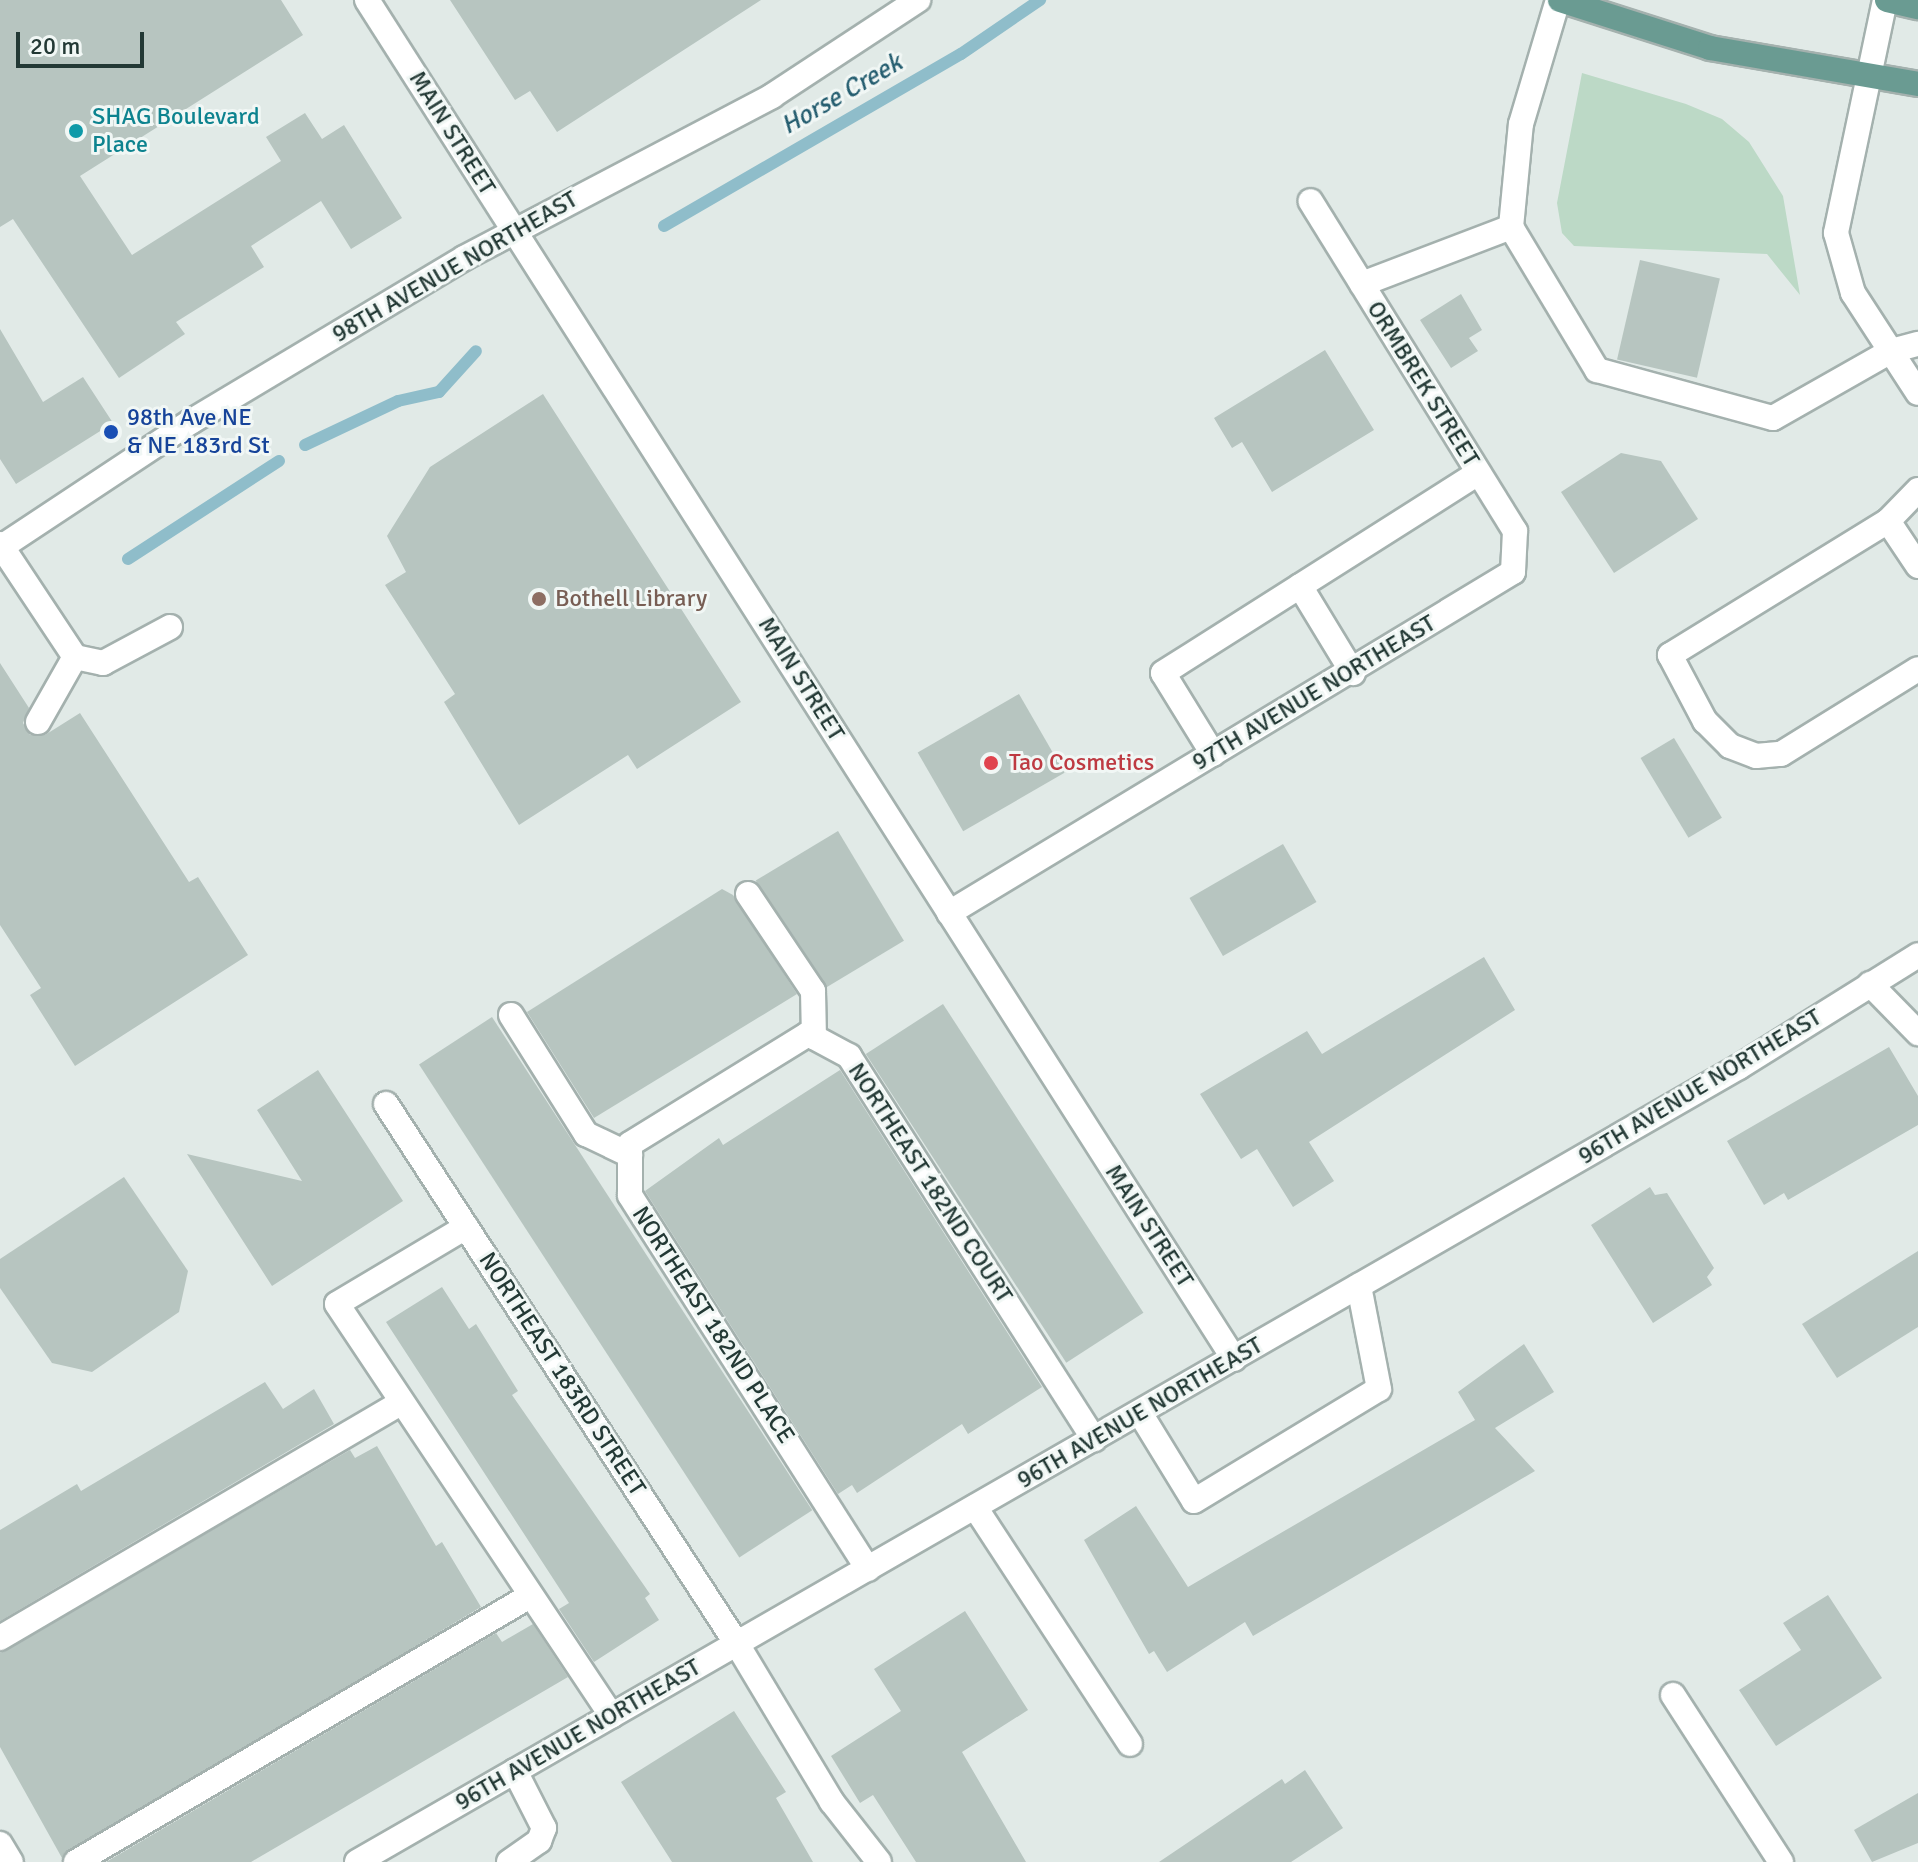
<!DOCTYPE html>
<html>
<head>
<meta charset="utf-8">
<style>
	body { margin:0 }
	#map { position:relative; width:1918px; height:1862px; overflow:hidden; background:#e1eae7; font-family:Signika,sans-serif }
	div>[style] { position:absolute }
	[style*='--x'] { left:calc(var(--x)*1px); top:calc(var(--y)*1px); width:calc(var(--w)*1px); rotate:calc(var(--a)*1deg) }
	.green>* { inset:0; background:#bcd9c6 }
	.stream>* { height:12px; margin:-6px; padding:0 6px; transform-origin:6px; border-radius:6px; background:#8fbdca }
	.building>* { inset:0; background:#b7c5c0; transform-origin:0 0 }
	.roads { filter:drop-shadow(2px 0 #a4b1ae) drop-shadow(-2px 0 #a4b1ae) drop-shadow(0 2px #a4b1ae) drop-shadow(0 -2px #a4b1ae) }
	.minor>* { height:24px; margin:-12px; padding:0 12px; transform-origin:12px; border-radius:12px; background:#fff }
	.major>* { height:24px; margin:-12px; padding:0 12px; transform-origin:12px; border-radius:12px; background:#6a9b92 }
	.dots>* { width:22px; height:22px; translate:-50% -50%; box-sizing:border-box; border:4px solid #f1f7f5; border-radius:50% }
	span { translate:-50% -50%; white-space:nowrap; text-align:center; line-height:1.15; -webkit-text-stroke:6px #f1f7f5; paint-order:stroke }
	.culture-label { font-size:24px; color:#0d838f }
	.left { translate:0 -50%; text-align:left }
	.street-label { font-size:24px; color:#233935 }
	.transit-label { font-size:24px; color:#164399 }
	.education-label { font-size:24px; color:#785e54 }
	.health-label { font-size:24px; color:#be3a42 }
	.water-label { font-size:26px; color:#245d6f; font-style:italic }
	.scale { position:absolute; left:16px; top:32px; width:128px; height:36px; box-sizing:border-box; border:4px solid #233935; border-top:0; padding-left:10px; font-size:24px; line-height:28px; white-space:nowrap; color:#233935; -webkit-text-stroke:6px #f1f7f5; paint-order:stroke }
</style>
</head>
<body>
<div id="map">
	<div class="green">
		<div style="clip-path:polygon(1582px 73px,1686px 104px,1722px 119px,1749px 142px,1783px 196px,1800px 295px,1767px 254px,1574px 246px,1562px 233px,1557px 203px)"></div>
	</div>
	<div class="stream">
		<div style="--x:664;--y:226;--w:343;--a:-30.1"></div>
		<div style="--x:961;--y:54;--w:96;--a:-34.4"></div>
		<div style="--x:305;--y:445;--w:103;--a:-25.3"></div>
		<div style="--x:398;--y:401;--w:42;--a:-12.4"></div>
		<div style="--x:439;--y:392;--w:55;--a:-47.9"></div>
		<div style="--x:128;--y:559;--w:180;--a:-33"></div>
	</div>
	<div class="building">
		<div style="clip-path:polygon(0 0,281px 0,303px 35px,80px 176px,132px 255px,281px 161px,266px 137px,305px 113px,322px 139px,344px 125px,402px 218px,351px 249px,321px 201px,251px 246px,264px 267px,176px 322px,185px 334px,119px 378px,13px 219px,0 227px)"></div>
		<div style="clip-path:polygon(450px 0,761px 0,557px 132px,530px 91px,515px 100px)"></div>
		<div style="left:1640px;top:260px;width:82px;height:102px;rotate:13deg"></div>
		<div style="clip-path:polygon(1461px 294px,1482px 330px,1469px 338px,1478px 351px,1451px 368px,1420px 320px)"></div>
		<div style="clip-path:polygon(0 329px,43px 402px,83px 377px,113px 423px,16px 484px,0 459px)"></div>
		<div style="clip-path:polygon(1325px 350px,1374px 430px,1272px 492px,1242px 442px,1232px 448px,1214px 418px)"></div>
		<div style="clip-path:polygon(543px 394px,741px 702px,637px 769px,628px 755px,519px 825px,444px 702px,455px 694px,385px 585px,406px 572px,387px 536px,430px 467px)"></div>
		<div style="clip-path:polygon(1621px 453px,1661px 461px,1698px 519px,1614px 573px,1561px 492px)"></div>
		<div style="clip-path:polygon(0 663px,29px 708px,23px 723px,30px 735px,45px 735px,80px 713px,189px 882px,198px 877px,248px 955px,75px 1066px,30px 995px,41px 988px,0 925px)"></div>
		<div style="left:1019px;top:694px;width:91px;height:117px;rotate:60deg"></div>
		<div style="left:1674px;top:738px;width:93px;height:39px;rotate:59deg"></div>
		<div style="left:838px;top:831px;width:128px;height:96px;rotate:59deg"></div>
		<div style="left:1283px;top:844px;width:67px;height:108px;rotate:60deg"></div>
		<div style="clip-path:polygon(722px 889px,733px 895px,797px 994px,594px 1118px,527px 1012px)"></div>
		<div style="clip-path:polygon(1484px 957px,1515px 1010px,1309px 1142px,1334px 1181px,1293px 1207px,1257px 1149px,1241px 1159px,1200px 1094px,1307px 1031px,1322px 1054px)"></div>
		<div style="left:943px;top:1004px;width:368px;height:92px;rotate:57deg"></div>
		<div style="left:492px;top:1017px;width:588px;height:87px;rotate:57deg"></div>
		<div style="clip-path:polygon(1889px 1047px,1918px 1096px,1918px 1125px,1788px 1200px,1784px 1193px,1764px 1205px,1727px 1141px)"></div>
		<div style="clip-path:polygon(318px 1070px,403px 1201px,272px 1286px,187px 1154px,302px 1181px,257px 1110px)"></div>
		<div style="clip-path:polygon(840px 1070px,1042px 1387px,968px 1434px,962px 1424px,857px 1493px,852px 1485px,838px 1494px,645px 1191px,719px 1138px,723px 1145px)"></div>
		<div style="clip-path:polygon(124px 1177px,188px 1271px,179px 1312px,92px 1372px,52px 1363px,0 1288px,0 1259px)"></div>
		<div style="clip-path:polygon(1650px 1187px,1655px 1195px,1667px 1193px,1714px 1268px,1707px 1277px,1712px 1285px,1653px 1323px,1591px 1225px)"></div>
		<div style="clip-path:polygon(1918px 1251px,1918px 1327px,1837px 1378px,1802px 1324px)"></div>
		<div style="clip-path:polygon(442px 1287px,469px 1329px,476px 1324px,518px 1391px,512px 1395px,650px 1594px,645px 1598px,659px 1620px,594px 1662px,559px 1609px,569px 1603px,386px 1322px)"></div>
		<div style="clip-path:polygon(1524px 1344px,1554px 1392px,1495px 1428px,1535px 1471px,1253px 1636px,1245px 1622px,1167px 1672px,1154px 1651px,1149px 1654px,1084px 1540px,1136px 1506px,1188px 1587px,1475px 1420px,1458px 1392px)"></div>
		<div style="clip-path:polygon(265px 1382px,283px 1409px,314px 1389px,334px 1424px,0 1621px,0 1530px,77px 1484px,81px 1491px)"></div>
		<div style="clip-path:polygon(377px 1446px,436px 1546px,442px 1542px,481px 1607px,62px 1858px,0 1747px,0 1653px,350px 1450px,355px 1458px)"></div>
		<div style="clip-path:polygon(1828px 1595px,1882px 1678px,1776px 1746px,1739px 1690px,1801px 1650px,1783px 1623px)"></div>
		<div style="clip-path:polygon(965px 1611px,1028px 1710px,962px 1752px,1026px 1862px,916px 1862px,873px 1795px,860px 1803px,831px 1756px,901px 1711px,874px 1669px)"></div>
		<div style="clip-path:polygon(533px 1624px,568px 1677px,251px 1862px,106px 1862px,496px 1633px,502px 1642px)"></div>
		<div style="clip-path:polygon(734px 1711px,786px 1792px,776px 1798px,813px 1862px,672px 1862px,621px 1782px)"></div>
		<div style="clip-path:polygon(1305px 1770px,1343px 1828px,1291px 1862px,1159px 1862px,1282px 1779px,1285px 1784px)"></div>
		<div style="clip-path:polygon(1918px 1793px,1918px 1843px,1872px 1862px,1854px 1830px)"></div>
	</div>
	<div class="roads">
		<div class="minor">
			<div style="--x:367;--y:0;--w:1612;--a:57.46"></div>
			<div style="--x:1885;--y:0;--w:238;--a:101.9"></div>
			<div style="--x:1836;--y:233;--w:62;--a:74.2"></div>
			<div style="--x:1853;--y:293;--w:119;--a:57"></div>
			<div style="--x:1511;--y:227;--w:167;--a:59"></div>
			<div style="--x:1597;--y:370;--w:182;--a:15.3"></div>
			<div style="--x:1773;--y:418;--w:136;--a:-29.6"></div>
			<div style="--x:1891;--y:351;--w:28;--a:-15"></div>
			<div style="--x:1362;--y:284;--w:160;--a:-20.9"></div>
			<div style="--x:1511;--y:227;--w:103;--a:-84.5"></div>
			<div style="--x:1521;--y:124;--w:129;--a:-73.4"></div>
			<div style="--x:1918;--y:490;--w:43;--a:134.1"></div>
			<div style="--x:1888;--y:521;--w:256;--a:148.4"></div>
			<div style="--x:1670;--y:655;--w:75;--a:62.1"></div>
			<div style="--x:1705;--y:721;--w:35;--a:45"></div>
			<div style="--x:1730;--y:746;--w:28;--a:21"></div>
			<div style="--x:1756;--y:756;--w:25;--a:-5"></div>
			<div style="--x:1781;--y:754;--w:161;--a:-31.8"></div>
			<div style="--x:1888;--y:521;--w:54;--a:56.3"></div>
			<div style="--x:0;--y:544;--w:136;--a:56.4"></div>
			<div style="--x:75;--y:657;--w:29;--a:12"></div>
			<div style="--x:103;--y:663;--w:76;--a:-28.2"></div>
			<div style="--x:0;--y:548;--w:230;--a:-33.5"></div>
			<div style="--x:192;--y:421;--w:317;--a:-30.9"></div>
			<div style="--x:464;--y:258;--w:348;--a:-27.7"></div>
			<div style="--x:772;--y:96;--w:175;--a:-33.3"></div>
			<div style="--x:1300;--y:586;--w:102;--a:58.7"></div>
			<div style="--x:38;--y:722;--w:75;--a:-60.4"></div>
			<div style="--x:1213;--y:754;--w:95;--a:-121.7"></div>
			<div style="--x:1163;--y:673;--w:373;--a:-32.4"></div>
			<div style="--x:748;--y:894;--w:117;--a:56.2"></div>
			<div style="--x:813;--y:991;--w:46;--a:88.8"></div>
			<div style="--x:949;--y:913;--w:659;--a:-31.16"></div>
			<div style="--x:1513;--y:572;--w:41;--a:-87.2"></div>
			<div style="--x:1515;--y:531;--w:388;--a:-121.8"></div>
			<div style="--x:1870;--y:984;--w:69;--a:45.6"></div>
			<div style="--x:511;--y:1015;--w:141;--a:57.8"></div>
			<div style="--x:586;--y:1134;--w:49;--a:25.5"></div>
			<div style="--x:386;--y:1104;--w:644;--a:56.98"></div>
			<div style="--x:737;--y:1644;--w:184;--a:59"></div>
			<div style="--x:832;--y:1802;--w:76;--a:51.9"></div>
			<div style="--x:466;--y:1227;--w:150;--a:149.2"></div>
			<div style="--x:337;--y:1304;--w:495;--a:56.3"></div>
			<div style="--x:1140;--y:1413;--w:103;--a:58.5"></div>
			<div style="--x:1194;--y:1501;--w:216;--a:-31.2"></div>
			<div style="--x:1379;--y:1389;--w:105;--a:-101"></div>
			<div style="--x:975;--y:1507;--w:283;--a:56.8"></div>
			<div style="--x:868;--y:1569;--w:443;--a:-122.5"></div>
			<div style="--x:630;--y:1195;--w:51;--a:-90"></div>
			<div style="--x:630;--y:1144;--w:209;--a:-31.7"></div>
			<div style="--x:808;--y:1034;--w:47;--a:28.2"></div>
			<div style="--x:849;--y:1056;--w:455;--a:57.4"></div>
			<div style="--x:0;--y:1638;--w:464;--a:-30.4"></div>
			<div style="--x:1673;--y:1695;--w:199;--a:57.1"></div>
			<div style="--x:0;--y:1844;--w:21;--a:59"></div>
			<div style="--x:76;--y:1862;--w:526;--a:-30.37"></div>
			<div style="--x:357;--y:1862;--w:1594;--a:-29.91"></div>
			<div style="--x:1739;--y:1067;--w:211;--a:-32"></div>
			<div style="--x:509;--y:1862;--w:37;--a:-35"></div>
			<div style="--x:539;--y:1841;--w:14;--a:-69"></div>
			<div style="--x:544;--y:1828;--w:64;--a:-117"></div>
		</div>
		<div class="major">
			<div style="--x:1560;--y:0;--w:157;--a:17.7"></div>
			<div style="--x:1710;--y:48;--w:211;--a:9.8"></div>
			<div style="--x:1887;--y:0;--w:32;--a:13"></div>
		</div>
	</div>
	<div class="dots">
		<div style="left:76px;top:131px;background:#0f9aa8"></div>
		<div style="left:111px;top:432px;background:#1a4fb4"></div>
		<div style="left:539px;top:599px;background:#8d6e63"></div>
		<div style="left:991px;top:763px;background:#e0444e"></div>
	</div>
	<div class="culture-label">
		<span class="left" style="left:92px;top:131px">SHAG Boulevard<br>Place</span>
	</div>
	<div class="street-label">
		<span style="left:452px;top:133px;rotate:58deg">MAIN STREET</span>
		<span style="left:455px;top:267px;rotate:-30deg">98TH AVENUE NORTHEAST</span>
		<span style="left:1423px;top:384px;rotate:58deg">ORMBREK STREET</span>
		<span style="left:801px;top:679px;rotate:58deg">MAIN STREET</span>
		<span style="left:1314px;top:693px;rotate:-31deg">97TH AVENUE NORTHEAST</span>
		<span style="left:1700px;top:1087px;rotate:-31deg">96TH AVENUE NORTHEAST</span>
		<span style="left:930px;top:1183px;rotate:57deg">NORTHEAST 182ND COURT</span>
		<span style="left:1149px;top:1226px;rotate:57deg">MAIN STREET</span>
		<span style="left:713px;top:1325px;rotate:57deg">NORTHEAST 182ND PLACE</span>
		<span style="left:562px;top:1374px;rotate:57deg">NORTHEAST 183RD STREET</span>
		<span style="left:1140px;top:1413px;rotate:-30deg">96TH AVENUE NORTHEAST</span>
		<span style="left:578px;top:1735px;rotate:-30deg">96TH AVENUE NORTHEAST</span>
	</div>
	<div class="transit-label">
		<span class="left" style="left:127px;top:432px">98th Ave NE<br>&amp; NE 183rd St</span>
	</div>
	<div class="education-label">
		<span class="left" style="left:555px;top:599px">Bothell Library</span>
	</div>
	<div class="health-label">
		<span class="left" style="left:1009px;top:763px">Tao Cosmetics</span>
	</div>
	<div class="water-label">
		<span style="left:842px;top:95px;rotate:-30deg">Horse Creek</span>
	</div>
	<div class="scale">20 m</div>
</div>
</body>
</html>
